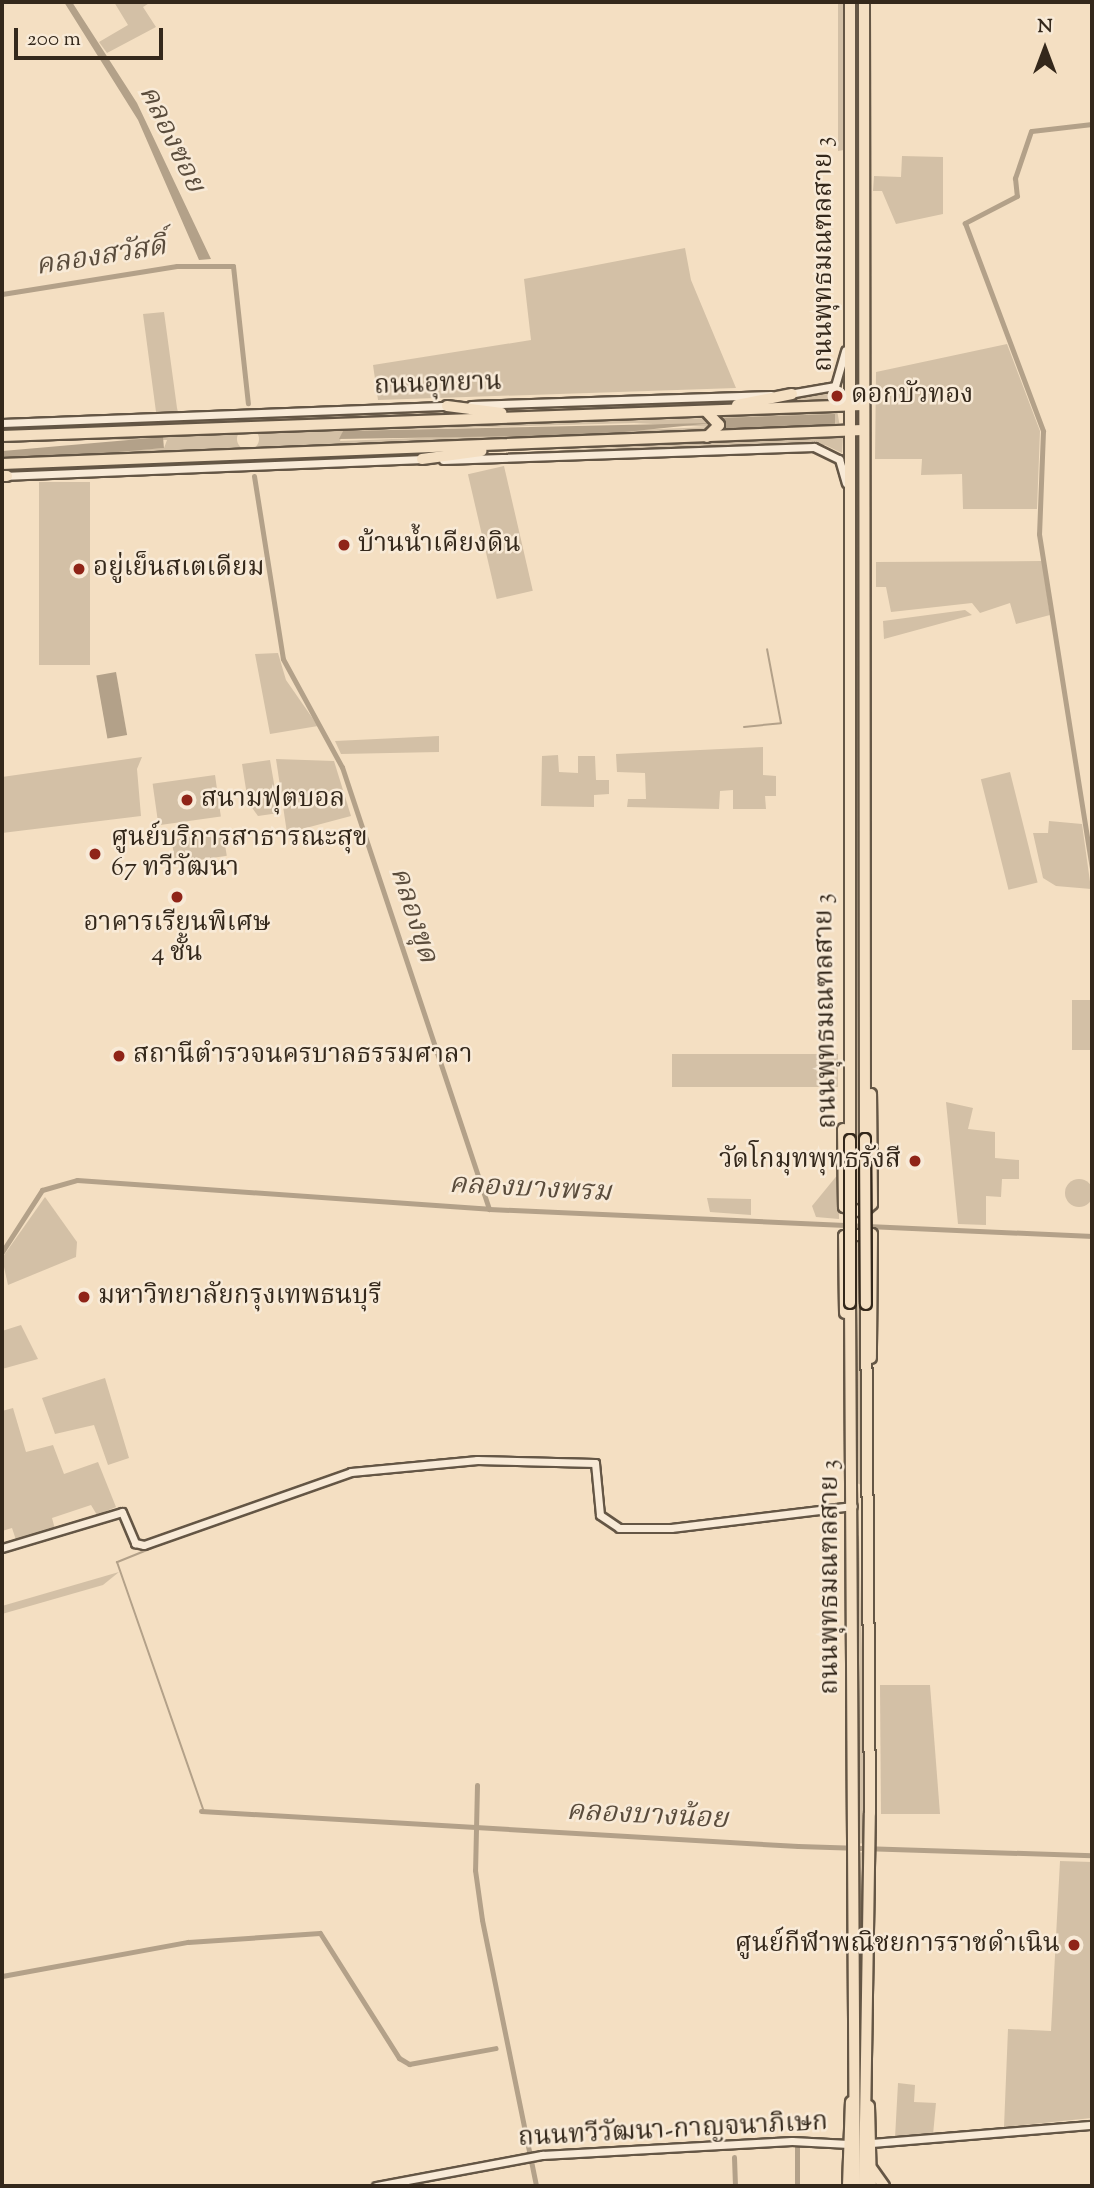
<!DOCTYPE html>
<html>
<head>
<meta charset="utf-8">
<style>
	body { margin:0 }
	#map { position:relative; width:1094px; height:2188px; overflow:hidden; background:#f4dfc2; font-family:"Sorts Mill Goudy","Noto Serif Thai",serif }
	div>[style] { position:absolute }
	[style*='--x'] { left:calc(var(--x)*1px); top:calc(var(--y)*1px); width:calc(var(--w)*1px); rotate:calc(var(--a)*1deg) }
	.green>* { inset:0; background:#d3c0a6; transform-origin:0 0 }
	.round { border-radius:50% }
	.water>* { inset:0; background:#b3a189; transform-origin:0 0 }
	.pier>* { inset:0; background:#f4dfc2 }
	.stream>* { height:2px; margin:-1px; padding:0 1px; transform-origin:1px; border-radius:1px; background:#b3a189 }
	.canal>* { height:5px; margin:-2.5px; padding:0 2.5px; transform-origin:2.5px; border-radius:2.5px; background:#b3a189 }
	.roads { filter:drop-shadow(2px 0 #645645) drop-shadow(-2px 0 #645645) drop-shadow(0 2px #645645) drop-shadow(0 -2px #645645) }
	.minor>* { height:7px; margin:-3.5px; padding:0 3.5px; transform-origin:3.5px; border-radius:3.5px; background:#f8ead7 }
	.major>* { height:10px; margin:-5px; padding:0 5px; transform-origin:5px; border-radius:5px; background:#f4dfc2 }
	.bridges { filter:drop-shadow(2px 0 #34281b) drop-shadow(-2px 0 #34281b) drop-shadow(0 2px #34281b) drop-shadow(0 -2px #34281b) }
	.major-bridge>* { height:10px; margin:-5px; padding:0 5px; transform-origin:5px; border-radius:5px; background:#f4dfc2 }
	.dots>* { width:19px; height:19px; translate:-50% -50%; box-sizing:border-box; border:4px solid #f8ead7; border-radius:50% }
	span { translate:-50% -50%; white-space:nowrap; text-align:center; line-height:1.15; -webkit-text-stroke:5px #f8ead7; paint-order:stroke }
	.street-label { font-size:26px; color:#34281b }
	.poi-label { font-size:26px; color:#34281b }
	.left { translate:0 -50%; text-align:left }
	.right { translate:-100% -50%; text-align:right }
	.water-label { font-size:28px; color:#5a4c3c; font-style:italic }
	.frame { position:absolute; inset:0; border:4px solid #34281b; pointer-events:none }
	.north { position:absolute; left:1010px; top:14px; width:70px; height:70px; -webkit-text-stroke:5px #f8ead7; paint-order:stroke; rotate:0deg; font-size:19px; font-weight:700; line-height:28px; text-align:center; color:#34281b }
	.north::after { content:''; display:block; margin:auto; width:24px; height:32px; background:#34281b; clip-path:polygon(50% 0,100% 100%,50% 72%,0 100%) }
	.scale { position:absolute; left:14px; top:28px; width:149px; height:32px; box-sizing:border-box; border:4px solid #34281b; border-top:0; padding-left:9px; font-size:21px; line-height:24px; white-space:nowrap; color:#34281b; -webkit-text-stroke:5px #f8ead7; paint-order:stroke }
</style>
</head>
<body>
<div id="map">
	<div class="green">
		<div style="clip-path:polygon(114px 2px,151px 2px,143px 7px,156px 27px,107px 53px,99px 42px,128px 25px)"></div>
		<div style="clip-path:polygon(838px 2px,846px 2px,844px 150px,838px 151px)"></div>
		<div style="clip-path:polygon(852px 2px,860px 2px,858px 281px,853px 281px)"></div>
		<div style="clip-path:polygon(902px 156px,943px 157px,943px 214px,896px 224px,882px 191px,873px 191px,874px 176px,901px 177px)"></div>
		<div style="clip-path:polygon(685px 248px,691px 280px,736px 388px,378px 400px,373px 365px,531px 340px,524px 279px)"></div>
		<div style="clip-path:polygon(850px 294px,860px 294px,854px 399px)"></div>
		<div style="clip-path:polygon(164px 312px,177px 408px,178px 412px,156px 412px,143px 314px)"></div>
		<div style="clip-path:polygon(1007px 344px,1040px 431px,1037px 509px,963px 509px,962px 474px,921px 475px,922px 459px,875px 459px,876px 372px)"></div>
		<div style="clip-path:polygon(841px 386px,842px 401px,764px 405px,827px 394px)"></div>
		<div style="clip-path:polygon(745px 398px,708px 407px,491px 408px,595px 406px)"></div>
		<div style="clip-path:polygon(447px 409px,491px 415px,2px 433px,2px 426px)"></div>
		<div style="clip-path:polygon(evenodd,837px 410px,840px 427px,718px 431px,716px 415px,837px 410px,723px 419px,838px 422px,724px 430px,723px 419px)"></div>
		<div style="clip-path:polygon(evenodd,712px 418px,710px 431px,626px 437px,2px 459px,164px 448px,167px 440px,2px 440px,712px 418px,634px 423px,710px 427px,340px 441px,343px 431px,634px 423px)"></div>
		<div style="clip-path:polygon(843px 435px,842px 453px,825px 445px,468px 455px)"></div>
		<div style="left:853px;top:436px;width:7px;height:773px"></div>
		<div style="clip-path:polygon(466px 451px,438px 455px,2px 474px,2px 467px)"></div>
		<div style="left:504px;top:466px;width:128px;height:37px;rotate:77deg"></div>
		<div style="left:39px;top:482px;width:51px;height:183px"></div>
		<div style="clip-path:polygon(1042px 561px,1050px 615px,1016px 624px,1010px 603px,980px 613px,972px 603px,891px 612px,886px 587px,876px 587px,876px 562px)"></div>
		<div style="clip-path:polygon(965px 610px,972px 615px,884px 639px,883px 621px)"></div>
		<div style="clip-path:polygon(278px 653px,286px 680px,318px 726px,270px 734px,255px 654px)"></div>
		<div style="clip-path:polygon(439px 736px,439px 752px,341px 754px,335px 741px)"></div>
		<div style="clip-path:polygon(763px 747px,763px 775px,776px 776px,776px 796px,765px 796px,766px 809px,733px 809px,733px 790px,720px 791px,719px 809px,627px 807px,628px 799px,646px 799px,645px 773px,617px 772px,616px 754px)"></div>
		<div style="clip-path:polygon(558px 755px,559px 772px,578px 773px,578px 756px,595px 756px,596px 780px,609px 780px,609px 794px,594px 795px,594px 807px,541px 806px,542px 756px)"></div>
		<div style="clip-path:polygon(142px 757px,137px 769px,141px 816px,2px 833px,2px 777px)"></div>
		<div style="clip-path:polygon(276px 759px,334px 761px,351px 816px,287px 833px)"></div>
		<div style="clip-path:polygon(270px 760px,279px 813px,258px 816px,248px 802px,242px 764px)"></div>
		<div style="left:1010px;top:772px;width:114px;height:30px;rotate:76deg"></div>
		<div style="left:215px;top:775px;width:42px;height:63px;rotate:82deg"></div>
		<div style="clip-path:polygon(1049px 821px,1082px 824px,1091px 889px,1056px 886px,1043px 878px,1033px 833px,1048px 833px)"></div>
		<div style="left:223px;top:832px;width:24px;height:52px;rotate:81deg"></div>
		<div style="left:1072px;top:1000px;width:20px;height:50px"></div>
		<div style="left:838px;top:1054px;width:33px;height:166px;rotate:90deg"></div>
		<div style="clip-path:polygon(946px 1102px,973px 1108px,968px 1129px,995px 1132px,995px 1158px,1019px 1160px,1019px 1179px,1002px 1179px,1001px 1197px,986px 1196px,986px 1225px,958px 1224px)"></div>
		<div style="clip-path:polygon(839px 1173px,839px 1219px,816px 1217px,812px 1206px)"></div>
		<div class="round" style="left:1065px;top:1179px;width:28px;height:28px"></div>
		<div style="clip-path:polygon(45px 1197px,77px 1242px,76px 1257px,8px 1285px,2px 1258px)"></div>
		<div style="clip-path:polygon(707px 1198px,751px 1199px,751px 1215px,710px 1212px)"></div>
		<div style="clip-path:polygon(853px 1236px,862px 1236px,861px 1485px,855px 1482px)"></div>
		<div style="clip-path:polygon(21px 1325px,38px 1359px,2px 1369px,2px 1331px)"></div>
		<div style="clip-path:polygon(105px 1378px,129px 1458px,108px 1465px,94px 1425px,55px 1434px,42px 1398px)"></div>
		<div style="clip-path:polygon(13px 1408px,26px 1452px,53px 1445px,64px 1474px,98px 1462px,116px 1507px,97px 1515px,91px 1505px,52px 1518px,55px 1529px,16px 1540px,12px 1528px,2px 1531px,2px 1411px)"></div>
		<div style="clip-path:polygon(859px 1535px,867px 1843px,853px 1844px,857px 1539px)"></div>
		<div style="clip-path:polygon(119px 1572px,103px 1585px,2px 1614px,2px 1606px)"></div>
		<div style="clip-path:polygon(880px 1685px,930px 1685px,940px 1814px,881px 1814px)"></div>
		<div style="clip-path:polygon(866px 1852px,863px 2055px,859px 2057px,854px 1853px)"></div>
		<div style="clip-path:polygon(1060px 1861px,1092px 1862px,1092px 2118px,1004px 2127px,1008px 2029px,1051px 2031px)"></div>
		<div style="clip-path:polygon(898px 2083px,915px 2085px,914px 2102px,936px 2103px,933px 2135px,895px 2138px)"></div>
	</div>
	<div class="water">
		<div style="clip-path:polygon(64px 2px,72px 2px,137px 103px,211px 259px,199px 260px,138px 120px)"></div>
		<div style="clip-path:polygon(835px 414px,835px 424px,723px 430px,723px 418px)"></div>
		<div style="clip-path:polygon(713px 423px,595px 435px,339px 439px,343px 431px)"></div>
		<div style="left:163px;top:437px;width:11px;height:161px;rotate:85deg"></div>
		<div style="left:116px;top:672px;width:64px;height:20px;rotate:80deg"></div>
	</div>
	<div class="pier">
		<div class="round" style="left:237px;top:428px;width:22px;height:22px"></div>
	</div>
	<div class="stream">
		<div style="--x:744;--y:727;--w:37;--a:-6"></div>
		<div style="--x:781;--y:723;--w:75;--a:-100.7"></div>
		<div style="--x:152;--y:1548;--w:38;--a:158"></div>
		<div style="--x:117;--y:1562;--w:265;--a:70.8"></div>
	</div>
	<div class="canal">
		<div style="--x:1092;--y:124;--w:61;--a:173.5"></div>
		<div style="--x:1031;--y:131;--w:50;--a:108.8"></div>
		<div style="--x:1015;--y:178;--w:18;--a:84"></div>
		<div style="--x:1017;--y:196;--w:59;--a:152.6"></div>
		<div style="--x:965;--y:223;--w:222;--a:69.4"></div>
		<div style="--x:1043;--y:431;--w:103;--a:92.2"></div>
		<div style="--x:1039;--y:534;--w:338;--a:81"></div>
		<div style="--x:2;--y:294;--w:177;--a:-9.1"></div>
		<div style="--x:177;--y:266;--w:56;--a:0"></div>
		<div style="--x:233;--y:266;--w:138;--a:83.8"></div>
		<div style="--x:254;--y:476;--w:185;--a:81"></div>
		<div style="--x:283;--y:659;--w:123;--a:61.4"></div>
		<div style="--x:342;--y:767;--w:466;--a:71.6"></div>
		<div style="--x:2;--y:1252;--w:74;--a:-57.2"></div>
		<div style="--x:42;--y:1190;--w:36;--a:-16"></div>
		<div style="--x:77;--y:1180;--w:413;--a:4"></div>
		<div style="--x:489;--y:1209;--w:604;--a:2.56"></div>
		<div style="--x:477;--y:1785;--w:85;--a:91.3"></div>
		<div style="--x:475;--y:1870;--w:50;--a:82"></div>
		<div style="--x:482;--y:1920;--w:271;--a:78.5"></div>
		<div style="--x:201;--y:1811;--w:598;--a:3.36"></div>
		<div style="--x:798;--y:1846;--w:294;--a:1.8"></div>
		<div style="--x:2;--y:1976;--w:189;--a:-10.4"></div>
		<div style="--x:188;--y:1942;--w:132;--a:-3.9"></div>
		<div style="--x:320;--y:1933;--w:148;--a:57.7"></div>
		<div style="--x:399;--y:2058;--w:12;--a:31"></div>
		<div style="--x:409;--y:2064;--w:88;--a:-10.4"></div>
		<div style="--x:797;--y:2147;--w:39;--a:90"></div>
		<div style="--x:734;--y:2157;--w:29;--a:88"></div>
	</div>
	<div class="roads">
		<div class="minor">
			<div style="--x:789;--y:394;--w:47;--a:-9.9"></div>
			<div style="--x:835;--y:386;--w:37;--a:-74"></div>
			<div style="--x:471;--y:405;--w:300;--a:-1.9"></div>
			<div style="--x:2;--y:423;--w:447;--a:-2.2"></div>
			<div style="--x:443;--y:460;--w:371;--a:-2"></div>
			<div style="--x:814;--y:447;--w:28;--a:26"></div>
			<div style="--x:839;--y:459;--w:25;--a:74"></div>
			<div style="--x:2;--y:476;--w:422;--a:-2.3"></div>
			<div style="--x:2;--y:1548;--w:125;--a:-16.7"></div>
			<div style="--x:122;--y:1512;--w:34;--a:67"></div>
			<div style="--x:135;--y:1543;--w:9;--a:13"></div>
			<div style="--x:144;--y:1545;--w:219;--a:-19.4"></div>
			<div style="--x:351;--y:1472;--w:127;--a:-5.4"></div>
			<div style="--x:477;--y:1460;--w:118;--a:1.5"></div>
			<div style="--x:595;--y:1463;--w:52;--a:84.5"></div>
			<div style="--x:600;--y:1515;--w:23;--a:34"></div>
			<div style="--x:619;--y:1528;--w:52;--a:0"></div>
			<div style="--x:671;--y:1528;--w:183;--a:-6.9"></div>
			<div style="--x:872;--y:2143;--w:221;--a:-4.7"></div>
			<div style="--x:376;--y:2186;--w:169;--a:-10.6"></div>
			<div style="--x:542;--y:2155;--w:250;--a:-3.2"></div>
			<div style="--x:792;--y:2141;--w:57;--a:3"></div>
		</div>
		<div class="major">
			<div style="--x:850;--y:2;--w:1138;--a:90"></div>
			<div style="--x:864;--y:2;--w:1137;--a:89.95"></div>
			<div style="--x:737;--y:405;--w:56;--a:-11.3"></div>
			<div style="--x:447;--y:406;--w:55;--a:7.3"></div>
			<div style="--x:2;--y:436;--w:861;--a:-2.06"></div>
			<div style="--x:707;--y:437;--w:17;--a:-45"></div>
			<div style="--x:719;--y:425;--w:18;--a:-133"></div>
			<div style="--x:422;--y:459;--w:60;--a:-7.7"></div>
			<div style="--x:2;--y:464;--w:861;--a:-2.26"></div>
			<div style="--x:2;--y:476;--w:5;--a:0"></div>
			<div style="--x:843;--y:1129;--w:78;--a:89.3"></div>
			<div style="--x:844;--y:1207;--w:20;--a:15"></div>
			<div style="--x:863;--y:1212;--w:12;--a:-42"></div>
			<div style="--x:872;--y:1204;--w:110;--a:-90.5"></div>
			<div style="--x:850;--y:1303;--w:883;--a:89.68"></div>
			<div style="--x:845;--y:1313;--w:77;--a:-90.7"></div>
			<div style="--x:844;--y:1236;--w:28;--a:-4"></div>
			<div style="--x:872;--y:1234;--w:124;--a:90.5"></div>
			<div style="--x:869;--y:2106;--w:80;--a:88.6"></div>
			<div style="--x:872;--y:2169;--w:21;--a:55"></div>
			<div style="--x:848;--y:2186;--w:84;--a:-88"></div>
			<div style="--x:864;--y:2186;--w:373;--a:-89.1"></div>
			<div style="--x:870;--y:1813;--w:509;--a:-90.45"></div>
		</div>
	</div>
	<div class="bridges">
		<div class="major-bridge">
			<div style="--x:865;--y:1139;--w:165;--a:89.7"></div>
			<div style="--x:850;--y:1140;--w:163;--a:90"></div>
		</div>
	</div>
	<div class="dots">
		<div style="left:837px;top:396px;background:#8f2418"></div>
		<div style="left:344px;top:545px;background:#8f2418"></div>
		<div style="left:79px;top:569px;background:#8f2418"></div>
		<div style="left:187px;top:800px;background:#8f2418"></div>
		<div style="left:95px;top:854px;background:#8f2418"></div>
		<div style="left:177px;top:897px;background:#8f2418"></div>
		<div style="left:119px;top:1056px;background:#8f2418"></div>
		<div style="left:915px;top:1161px;background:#8f2418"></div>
		<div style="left:84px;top:1297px;background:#8f2418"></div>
		<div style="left:1074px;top:1945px;background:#8f2418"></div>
	</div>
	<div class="street-label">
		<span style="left:825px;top:254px;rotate:-90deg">ถนนพุทธมณฑลสาย 3</span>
		<span style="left:438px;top:385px;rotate:-2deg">ถนนอุทยาน</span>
		<span style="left:827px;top:1011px;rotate:-91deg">ถนนพุทธมณฑลสาย 3</span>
		<span style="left:831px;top:1577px;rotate:-90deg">ถนนพุทธมณฑลสาย 3</span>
		<span style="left:673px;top:2131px;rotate:-3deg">ถนนทวีวัฒนา-กาญจนาภิเษก</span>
	</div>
	<div class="poi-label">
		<span class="left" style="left:851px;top:396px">ดอกบัวทอง</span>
		<span class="left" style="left:358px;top:545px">บ้านน้ำเคียงดิน</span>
		<span class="left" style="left:93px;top:569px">อยู่เย็นสเตเดียม</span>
		<span class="left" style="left:201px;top:800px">สนามฟุตบอล</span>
		<span class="left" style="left:111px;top:854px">ศูนย์บริการสาธารณะสุข<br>67 ทวีวัฒนา</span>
		<span style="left:177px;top:939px">อาคารเรียนพิเศษ<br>4 ชั้น</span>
		<span class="left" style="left:133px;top:1056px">สถานีตำรวจนครบาลธรรมศาลา</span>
		<span class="right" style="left:901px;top:1161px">วัดโกมุทพุทธรังสี</span>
		<span class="left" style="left:98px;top:1297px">มหาวิทยาลัยกรุงเทพธนบุรี</span>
		<span class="right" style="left:1060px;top:1945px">ศูนย์กีฬาพณิชยการราชดำเนิน</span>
	</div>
	<div class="water-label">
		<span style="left:171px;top:139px;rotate:64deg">คลองซอย</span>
		<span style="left:101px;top:257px;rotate:-9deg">คลองสวัสดิ์</span>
		<span style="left:413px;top:915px;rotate:72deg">คลองขุด</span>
		<span style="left:530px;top:1189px;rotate:3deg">คลองบางพรม</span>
		<span style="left:647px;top:1816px;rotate:3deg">คลองบางน้อย</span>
	</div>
	<div class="frame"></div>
	<div class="north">N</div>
	<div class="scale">200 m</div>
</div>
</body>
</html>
